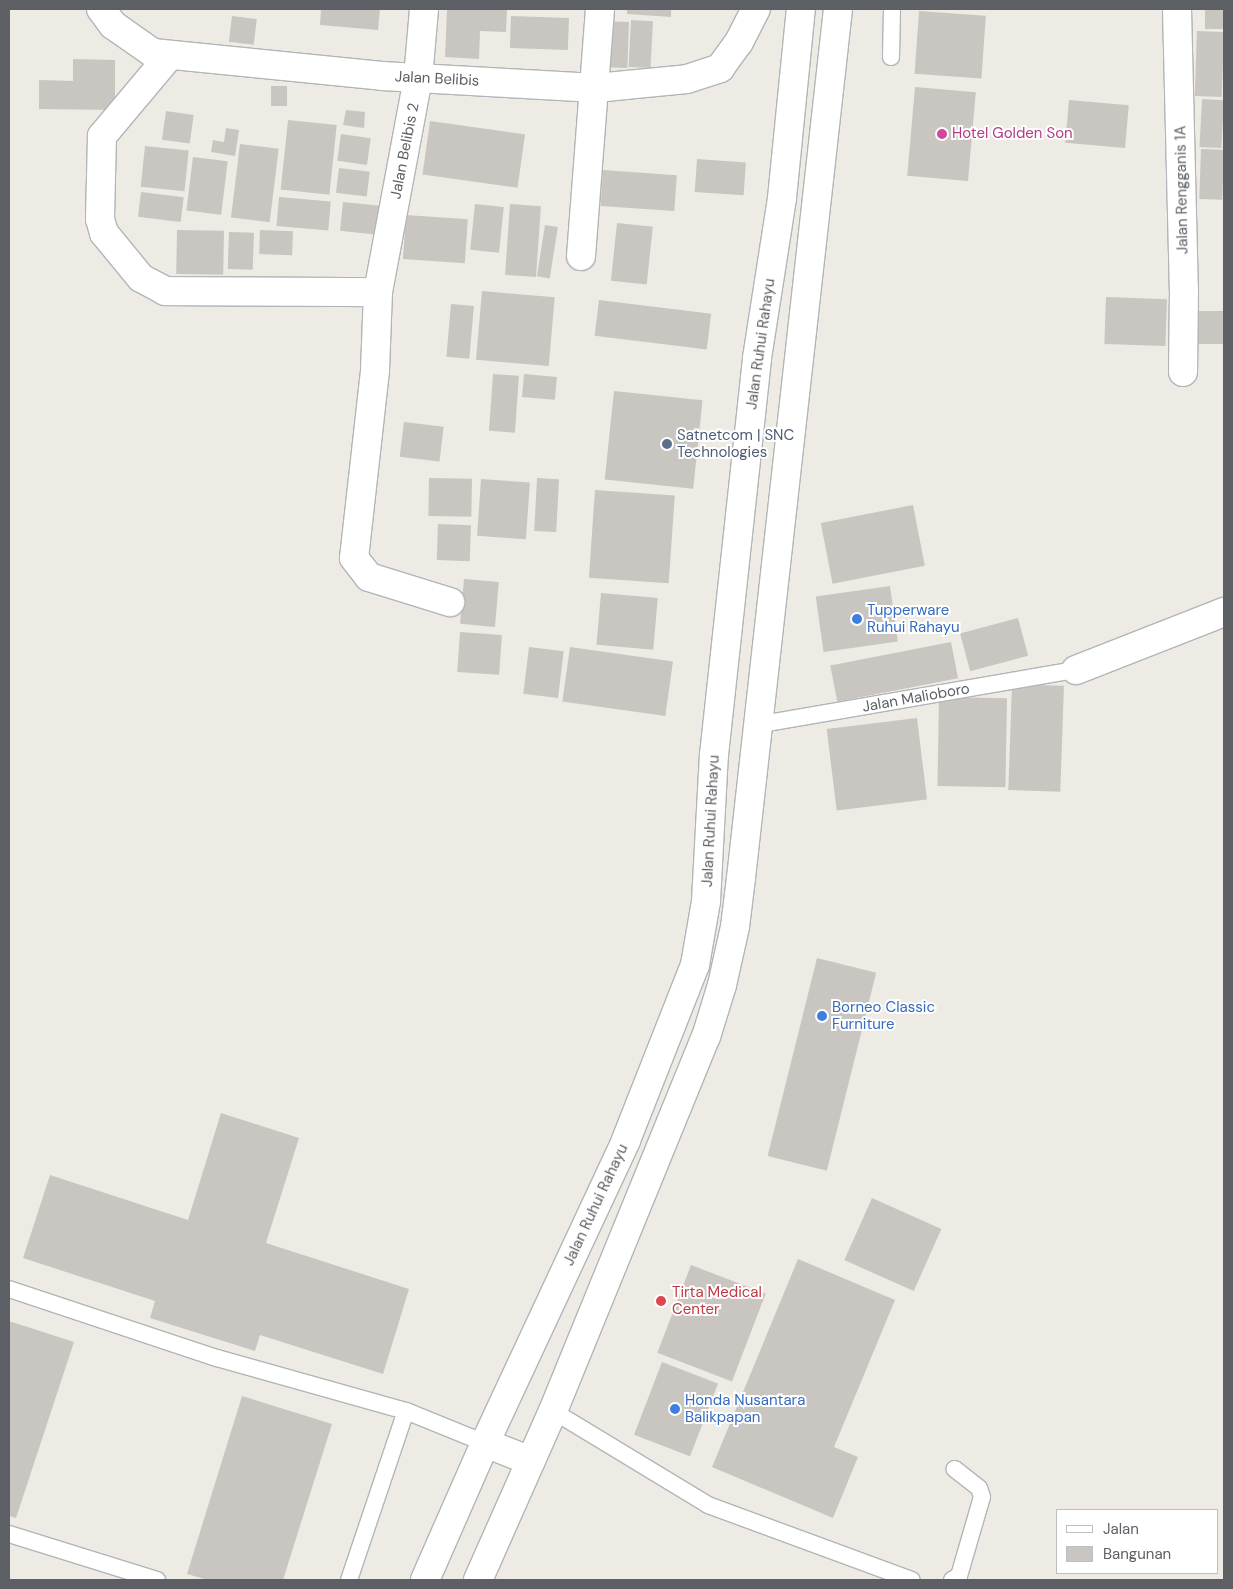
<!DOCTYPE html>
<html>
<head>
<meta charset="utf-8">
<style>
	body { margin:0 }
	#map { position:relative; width:1233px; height:1589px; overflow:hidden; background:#eeebe5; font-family:"DM Sans",sans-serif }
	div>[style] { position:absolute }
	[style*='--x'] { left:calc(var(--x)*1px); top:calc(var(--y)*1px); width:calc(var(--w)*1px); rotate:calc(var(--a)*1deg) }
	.building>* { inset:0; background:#c9c6c2; transform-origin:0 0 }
	.roads { filter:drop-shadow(1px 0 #b2b5b8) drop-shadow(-1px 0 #b2b5b8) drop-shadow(0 1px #b2b5b8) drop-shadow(0 -1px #b2b5b8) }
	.lane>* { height:16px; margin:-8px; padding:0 8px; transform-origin:8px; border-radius:8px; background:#fff }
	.street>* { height:28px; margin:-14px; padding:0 14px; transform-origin:14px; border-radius:14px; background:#fff }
	.secondary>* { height:28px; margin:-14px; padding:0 14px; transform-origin:14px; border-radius:14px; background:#fff }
	.dots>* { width:14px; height:14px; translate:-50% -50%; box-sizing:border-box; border:2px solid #fff; border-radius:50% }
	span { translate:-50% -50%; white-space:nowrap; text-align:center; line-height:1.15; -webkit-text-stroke:4px #fff; paint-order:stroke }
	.street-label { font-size:15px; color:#5c6064 }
	.hotel-label { font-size:15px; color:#b23c85 }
	.left { translate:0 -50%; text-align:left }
	.service-label { font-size:15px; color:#4e5e75 }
	.shop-label { font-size:15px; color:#366cbe }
	.health-label { font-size:15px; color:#be3a42 }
	.frame { position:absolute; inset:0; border:10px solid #5c6064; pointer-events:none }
	.legend { position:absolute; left:1056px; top:1509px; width:162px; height:65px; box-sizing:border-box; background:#fff; border:1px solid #bebfc1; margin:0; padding:6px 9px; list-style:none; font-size:15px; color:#5c6064 }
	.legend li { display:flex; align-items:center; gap:10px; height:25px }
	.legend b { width:25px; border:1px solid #bebfc1 }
</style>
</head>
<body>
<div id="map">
	<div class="building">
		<div style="clip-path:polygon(321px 9px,380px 9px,378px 30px,320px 25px)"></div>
		<div style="clip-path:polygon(447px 9px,507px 9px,506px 32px,480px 31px,479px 59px,445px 57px)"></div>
		<div style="clip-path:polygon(627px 9px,671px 9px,671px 17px,627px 14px)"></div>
		<div style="left:1205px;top:9px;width:19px;height:20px"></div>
		<div style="left:919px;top:11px;width:67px;height:63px;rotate:4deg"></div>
		<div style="left:232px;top:16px;width:25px;height:26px;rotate:7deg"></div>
		<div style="left:511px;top:16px;width:58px;height:32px;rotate:2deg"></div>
		<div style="left:631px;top:20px;width:22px;height:47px;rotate:3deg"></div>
		<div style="left:603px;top:21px;width:26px;height:46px;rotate:2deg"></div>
		<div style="left:1197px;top:31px;width:27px;height:65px;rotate:2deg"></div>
		<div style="clip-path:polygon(73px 59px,115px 60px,115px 110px,39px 109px,39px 80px,73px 81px)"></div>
		<div style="left:271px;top:86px;width:16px;height:20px"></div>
		<div style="left:915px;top:87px;width:61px;height:89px;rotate:5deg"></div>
		<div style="left:1202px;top:99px;width:22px;height:48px;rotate:3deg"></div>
		<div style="left:1069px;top:100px;width:60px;height:43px;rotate:5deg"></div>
		<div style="clip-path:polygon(346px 110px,365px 112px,364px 128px,343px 125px)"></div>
		<div style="left:166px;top:111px;width:28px;height:29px;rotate:8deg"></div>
		<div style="left:288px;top:120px;width:49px;height:70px;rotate:6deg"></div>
		<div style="left:430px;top:121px;width:96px;height:54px;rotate:8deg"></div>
		<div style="clip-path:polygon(226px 128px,239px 130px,235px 156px,211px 152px,213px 140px,224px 142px)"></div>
		<div style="left:341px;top:134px;width:30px;height:27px;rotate:8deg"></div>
		<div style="left:240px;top:144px;width:39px;height:74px;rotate:7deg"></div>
		<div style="left:145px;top:146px;width:44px;height:41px;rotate:6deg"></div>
		<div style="left:1201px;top:149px;width:23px;height:50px;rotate:2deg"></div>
		<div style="left:193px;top:157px;width:35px;height:54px;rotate:7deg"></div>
		<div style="left:697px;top:159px;width:49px;height:33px;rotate:4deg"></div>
		<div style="left:339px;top:168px;width:31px;height:25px;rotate:7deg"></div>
		<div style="left:603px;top:170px;width:74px;height:36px;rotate:4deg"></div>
		<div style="left:141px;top:192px;width:43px;height:25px;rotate:7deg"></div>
		<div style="left:279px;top:197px;width:52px;height:29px;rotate:5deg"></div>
		<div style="left:343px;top:202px;width:37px;height:29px;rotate:6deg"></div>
		<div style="left:475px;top:204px;width:29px;height:46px;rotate:6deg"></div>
		<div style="left:510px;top:204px;width:31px;height:71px;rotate:4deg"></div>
		<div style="left:406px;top:215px;width:62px;height:44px;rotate:4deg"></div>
		<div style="left:617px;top:223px;width:36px;height:58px;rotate:6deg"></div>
		<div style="left:545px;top:225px;width:13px;height:52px;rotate:9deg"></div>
		<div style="left:177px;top:230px;width:47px;height:44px;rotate:1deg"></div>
		<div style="left:260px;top:230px;width:33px;height:24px;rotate:2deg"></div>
		<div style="left:229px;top:232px;width:25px;height:37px;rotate:2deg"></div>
		<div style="left:482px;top:291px;width:73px;height:69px;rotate:5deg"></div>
		<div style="left:1106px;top:297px;width:61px;height:47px;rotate:2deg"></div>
		<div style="left:599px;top:300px;width:113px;height:36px;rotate:7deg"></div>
		<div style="left:451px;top:304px;width:23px;height:53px;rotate:5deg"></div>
		<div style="left:1224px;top:311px;width:33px;height:28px;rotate:90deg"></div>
		<div style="left:493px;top:374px;width:26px;height:57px;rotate:4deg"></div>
		<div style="left:524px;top:374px;width:33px;height:23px;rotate:5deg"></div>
		<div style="left:614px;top:391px;width:89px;height:89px;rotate:6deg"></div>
		<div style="left:404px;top:422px;width:40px;height:35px;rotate:7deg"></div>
		<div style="left:429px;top:478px;width:43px;height:38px;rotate:1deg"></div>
		<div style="left:537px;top:478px;width:22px;height:53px;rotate:3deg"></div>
		<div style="left:481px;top:479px;width:49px;height:57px;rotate:4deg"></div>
		<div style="left:595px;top:490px;width:80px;height:88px;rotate:4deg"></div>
		<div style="left:913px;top:505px;width:62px;height:94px;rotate:79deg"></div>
		<div style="left:438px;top:524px;width:33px;height:36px;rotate:2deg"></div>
		<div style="left:464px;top:579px;width:35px;height:45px;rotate:5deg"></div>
		<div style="left:890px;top:586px;width:56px;height:75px;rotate:82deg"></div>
		<div style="left:601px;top:593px;width:57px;height:52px;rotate:5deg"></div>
		<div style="left:1018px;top:618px;width:39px;height:60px;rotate:75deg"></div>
		<div style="left:460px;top:632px;width:42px;height:40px;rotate:4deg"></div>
		<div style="left:951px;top:642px;width:37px;height:123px;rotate:79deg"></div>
		<div style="left:529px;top:647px;width:35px;height:47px;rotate:7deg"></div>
		<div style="left:570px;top:647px;width:104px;height:55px;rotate:8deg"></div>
		<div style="left:1012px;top:684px;width:52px;height:106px;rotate:2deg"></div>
		<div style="left:939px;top:697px;width:68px;height:89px;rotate:1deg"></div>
		<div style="left:917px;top:718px;width:82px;height:91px;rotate:83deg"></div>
		<div style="left:817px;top:958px;width:61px;height:204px;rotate:14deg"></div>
		<div style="clip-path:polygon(221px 1113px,299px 1138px,266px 1243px,409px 1289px,383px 1374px,260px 1335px,255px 1351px,150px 1318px,155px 1301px,23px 1258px,50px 1175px,188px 1220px)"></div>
		<div style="left:872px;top:1198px;width:76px;height:68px;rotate:24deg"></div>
		<div style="clip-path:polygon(798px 1259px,895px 1300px,834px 1447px,858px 1457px,833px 1518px,712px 1467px)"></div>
		<div style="left:691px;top:1265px;width:80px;height:94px;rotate:21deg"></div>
		<div style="clip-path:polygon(9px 1321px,74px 1342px,16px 1518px,9px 1516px)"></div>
		<div style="left:662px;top:1362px;width:60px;height:78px;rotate:21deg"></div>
		<div style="clip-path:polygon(242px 1396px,332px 1424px,283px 1580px,208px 1580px,187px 1574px)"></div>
	</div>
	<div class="roads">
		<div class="lane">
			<div style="--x:891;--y:57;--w:48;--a:-88.8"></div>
			<div style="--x:756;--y:725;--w:325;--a:-9.8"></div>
			<div style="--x:9;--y:1289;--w:219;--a:18.4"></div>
			<div style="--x:217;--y:1358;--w:196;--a:15.7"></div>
			<div style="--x:406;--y:1411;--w:85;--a:22.1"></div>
			<div style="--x:553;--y:1411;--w:181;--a:31.2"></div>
			<div style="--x:708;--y:1505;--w:217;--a:20.2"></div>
			<div style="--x:9;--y:1534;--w:155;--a:17.3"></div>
			<div style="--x:349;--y:1580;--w:178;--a:-71.4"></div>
			<div style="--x:952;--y:1580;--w:8;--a:-30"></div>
			<div style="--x:959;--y:1576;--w:82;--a:-73.8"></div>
			<div style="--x:982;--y:1497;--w:9;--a:-108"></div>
			<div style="--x:979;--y:1488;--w:31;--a:-142"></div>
		</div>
		<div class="street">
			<div style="--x:1177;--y:9;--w:281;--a:88.6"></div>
			<div style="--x:1184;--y:290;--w:82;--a:90.7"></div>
			<div style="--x:170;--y:55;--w:106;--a:130"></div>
			<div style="--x:102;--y:136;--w:83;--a:91.4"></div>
			<div style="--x:100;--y:219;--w:15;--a:74"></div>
			<div style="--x:104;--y:233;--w:58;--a:50.6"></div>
			<div style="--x:141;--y:278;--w:27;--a:28"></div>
			<div style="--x:165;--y:291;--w:213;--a:0.3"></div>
			<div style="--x:378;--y:292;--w:79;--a:92.2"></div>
			<div style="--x:375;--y:371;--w:188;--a:96.4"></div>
			<div style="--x:354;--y:558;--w:24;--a:52"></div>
			<div style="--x:369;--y:577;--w:85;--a:17.2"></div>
			<div style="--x:581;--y:256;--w:248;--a:-85.6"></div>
			<div style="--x:378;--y:292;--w:218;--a:-79.4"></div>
			<div style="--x:418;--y:78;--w:69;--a:-85"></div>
			<div style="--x:1076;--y:670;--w:159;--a:-21.4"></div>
		</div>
		<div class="secondary">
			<div style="--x:101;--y:9;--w:20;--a:53"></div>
			<div style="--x:113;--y:25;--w:49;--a:35"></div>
			<div style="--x:153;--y:53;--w:230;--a:5.7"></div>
			<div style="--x:382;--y:76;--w:214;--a:3.2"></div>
			<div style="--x:596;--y:88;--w:91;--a:-5.6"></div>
			<div style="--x:687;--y:79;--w:35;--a:-18"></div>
			<div style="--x:720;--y:68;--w:32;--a:-54"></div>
			<div style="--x:739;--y:42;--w:37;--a:-63"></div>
			<div style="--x:485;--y:1443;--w:49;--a:21.4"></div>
			<div style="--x:425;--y:1580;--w:150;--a:-66.3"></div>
			<div style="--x:485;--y:1443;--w:334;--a:-65"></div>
			<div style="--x:626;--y:1140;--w:188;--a:-68.5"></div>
			<div style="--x:695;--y:965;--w:65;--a:-80.2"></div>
			<div style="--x:706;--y:901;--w:146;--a:-86.9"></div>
			<div style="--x:714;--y:755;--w:399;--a:-83.8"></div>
			<div style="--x:757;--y:358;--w:162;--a:-81.1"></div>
			<div style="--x:782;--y:198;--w:190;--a:-84.3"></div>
			<div style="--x:478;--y:1580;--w:185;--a:-66.1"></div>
			<div style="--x:553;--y:1411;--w:404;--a:-67.8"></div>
			<div style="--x:706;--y:1037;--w:54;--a:-72.9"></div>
			<div style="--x:722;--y:985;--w:59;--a:-77.4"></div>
			<div style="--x:735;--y:927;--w:49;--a:-83"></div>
			<div style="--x:741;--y:878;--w:874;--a:-83.63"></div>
		</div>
	</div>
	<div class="dots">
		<div style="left:942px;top:134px;background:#d1479c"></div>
		<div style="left:667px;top:444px;background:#5c6f8a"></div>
		<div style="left:857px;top:619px;background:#3f7fe0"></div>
		<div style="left:822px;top:1016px;background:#3f7fe0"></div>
		<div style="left:661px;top:1301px;background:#e0444e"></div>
		<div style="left:675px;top:1409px;background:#3f7fe0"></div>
	</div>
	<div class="street-label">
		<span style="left:437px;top:79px;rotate:3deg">Jalan Belibis</span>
		<span style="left:405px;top:151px;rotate:-79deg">Jalan Belibis 2</span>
		<span style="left:1182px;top:190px;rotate:-91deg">Jalan Rengganis 1A</span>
		<span style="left:761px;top:344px;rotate:-82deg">Jalan Ruhui Rahayu</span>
		<span style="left:916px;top:698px;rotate:-10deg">Jalan Malioboro</span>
		<span style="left:711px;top:821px;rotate:-87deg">Jalan Ruhui Rahayu</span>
		<span style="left:596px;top:1205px;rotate:-65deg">Jalan Ruhui Rahayu</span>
	</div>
	<div class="hotel-label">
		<span class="left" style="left:952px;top:134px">Hotel Golden Son</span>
	</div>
	<div class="service-label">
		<span class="left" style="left:677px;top:444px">Satnetcom | SNC<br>Technologies</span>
	</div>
	<div class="shop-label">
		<span class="left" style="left:867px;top:619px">Tupperware<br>Ruhui Rahayu</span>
		<span class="left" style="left:832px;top:1016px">Borneo Classic<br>Furniture</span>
		<span class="left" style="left:685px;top:1409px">Honda Nusantara<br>Balikpapan</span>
	</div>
	<div class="health-label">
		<span class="left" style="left:672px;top:1301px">Tirta Medical<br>Center</span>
	</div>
	<div class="frame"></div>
	<ul class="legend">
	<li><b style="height:6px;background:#fff"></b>Jalan</li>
	<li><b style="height:14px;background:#c9c6c2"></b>Bangunan</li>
	</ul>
</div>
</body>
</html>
